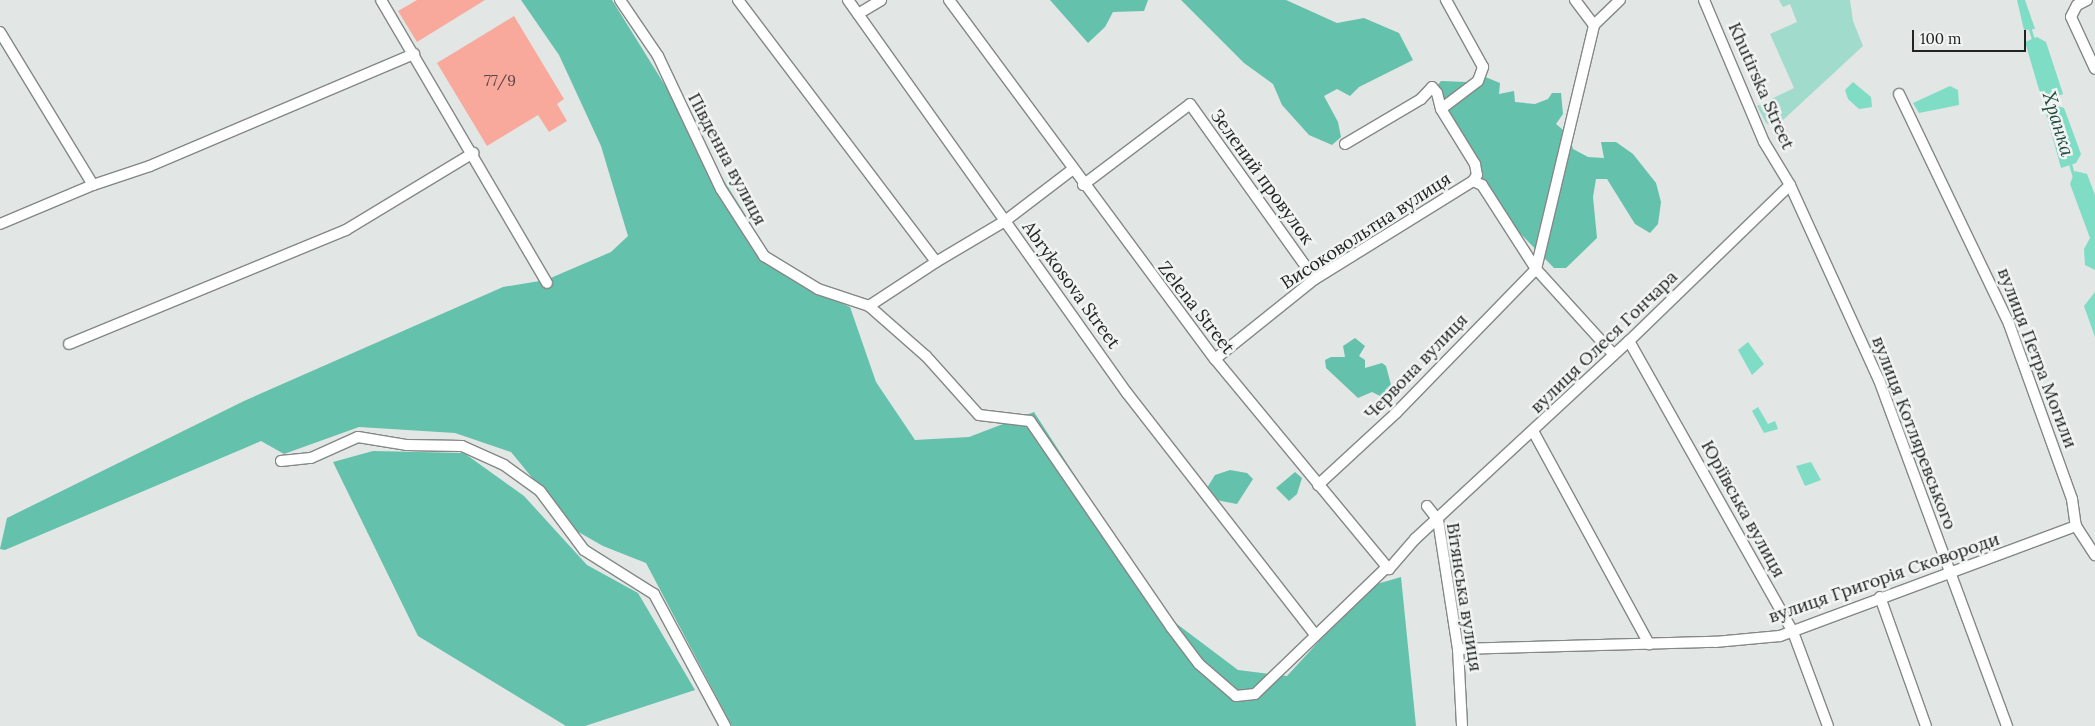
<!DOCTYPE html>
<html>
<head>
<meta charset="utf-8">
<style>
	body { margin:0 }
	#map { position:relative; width:2095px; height:726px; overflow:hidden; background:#e2e6e5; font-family:Lora,serif }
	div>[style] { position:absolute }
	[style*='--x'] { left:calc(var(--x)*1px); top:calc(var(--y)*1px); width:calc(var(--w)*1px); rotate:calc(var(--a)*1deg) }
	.green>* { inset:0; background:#a1dbcb }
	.forest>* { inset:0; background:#64c1ab }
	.water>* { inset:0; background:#7fdcc5 }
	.stream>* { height:2.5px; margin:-1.25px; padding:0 1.25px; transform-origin:1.25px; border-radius:1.25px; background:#7fdcc5 }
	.building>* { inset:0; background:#f8a99c }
	.roads { filter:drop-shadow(1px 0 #848887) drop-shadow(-1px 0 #848887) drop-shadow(0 1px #848887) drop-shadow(0 -1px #848887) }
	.minor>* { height:10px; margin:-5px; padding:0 5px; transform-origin:5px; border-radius:5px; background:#fff }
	span { translate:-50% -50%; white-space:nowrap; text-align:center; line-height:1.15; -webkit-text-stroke:5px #f0f4f2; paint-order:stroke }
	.number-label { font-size:15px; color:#584441 }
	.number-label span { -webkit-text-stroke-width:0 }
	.street-label { font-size:18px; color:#222323 }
	.water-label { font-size:19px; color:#204a40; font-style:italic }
	.scale { position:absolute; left:1912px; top:30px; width:114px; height:22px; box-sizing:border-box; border:2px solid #222323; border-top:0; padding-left:6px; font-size:15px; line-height:18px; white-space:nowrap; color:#222323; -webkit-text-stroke:4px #f0f4f2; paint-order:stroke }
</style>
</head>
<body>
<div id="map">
	<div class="green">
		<div style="clip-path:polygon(1779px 0,1850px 0,1853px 21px,1863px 46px,1783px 120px,1771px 126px,1766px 123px,1757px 106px,1794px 88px,1770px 34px,1797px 22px,1790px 4px,1783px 7px)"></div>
	</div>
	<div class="forest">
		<div style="clip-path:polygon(521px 0,612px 0,777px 266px,804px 286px,850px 307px,876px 382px,915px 440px,969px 437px,1034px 412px,1165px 615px,1238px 670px,1287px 676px,1370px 586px,1401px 577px,1416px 726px,732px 726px,646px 563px,603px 546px,575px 530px,511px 452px,455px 433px,359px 427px,284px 454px,261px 441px,5px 550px,0 549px,7px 518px,244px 401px,503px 287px,546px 280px,611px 252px,628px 236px,601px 146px,559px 55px)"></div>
		<div style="clip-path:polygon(1050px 0,1148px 0,1144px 11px,1113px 12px,1105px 27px,1088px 43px)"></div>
		<div style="clip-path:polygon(1181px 0,1286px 0,1337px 23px,1364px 18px,1399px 33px,1413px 60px,1359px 87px,1350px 96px,1337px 89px,1324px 96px,1338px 122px,1341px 137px,1332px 145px,1309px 135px,1282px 105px,1273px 84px,1244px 63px)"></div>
		<div style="clip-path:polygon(1483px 76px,1500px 83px,1499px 94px,1514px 91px,1515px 102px,1535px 104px,1548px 99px,1552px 93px,1561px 93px,1563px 114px,1556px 124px,1569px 135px,1573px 149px,1588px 157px,1604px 158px,1601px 142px,1616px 142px,1633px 154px,1656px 183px,1661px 202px,1658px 224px,1650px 233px,1635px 224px,1607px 179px,1596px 179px,1593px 197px,1597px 238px,1566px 268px,1554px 268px,1511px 224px,1478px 173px,1477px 164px,1453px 117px,1434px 99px,1432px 92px,1441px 81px,1467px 82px)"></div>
		<div style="clip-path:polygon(1355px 338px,1365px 346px,1359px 356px,1365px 360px,1365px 368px,1382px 363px,1386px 366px,1394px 396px,1388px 400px,1372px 392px,1358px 398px,1326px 368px,1325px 360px,1331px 357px,1345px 357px,1343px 346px)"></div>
		<div style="clip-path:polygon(373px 451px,464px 453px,524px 496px,587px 565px,638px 593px,695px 690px,585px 726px,566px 726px,418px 636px,333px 462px)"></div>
		<div style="clip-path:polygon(1230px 470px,1247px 473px,1253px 479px,1237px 504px,1216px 500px,1207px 488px,1215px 475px)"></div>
		<div style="clip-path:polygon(1295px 472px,1302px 478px,1297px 494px,1289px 501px,1276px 488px)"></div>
	</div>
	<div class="water">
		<div style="clip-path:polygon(2017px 0,2025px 0,2035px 29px,2024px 30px)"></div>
		<div style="clip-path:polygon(2037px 37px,2046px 42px,2063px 94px,2043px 103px,2025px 42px)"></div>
		<div style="clip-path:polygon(1853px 82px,1871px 97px,1872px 107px,1859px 109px,1848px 99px,1845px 90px)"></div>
		<div style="clip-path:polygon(1950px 86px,1958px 90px,1959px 105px,1919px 113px,1913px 103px)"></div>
		<div style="clip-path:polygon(2057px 106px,2064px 108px,2081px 154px,2076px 163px,2061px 168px,2045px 110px)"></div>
		<div style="clip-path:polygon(2075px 171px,2087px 174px,2095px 195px,2095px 270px,2085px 265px,2084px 249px,2090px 238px,2070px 184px)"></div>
		<div style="clip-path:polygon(2095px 292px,2095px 337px,2084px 306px)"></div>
		<div style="clip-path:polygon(1748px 342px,1764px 364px,1752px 375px,1738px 350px)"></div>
		<div style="clip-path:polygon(1758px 407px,1768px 424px,1775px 421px,1778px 429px,1764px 433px,1752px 411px)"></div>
		<div style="clip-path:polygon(1811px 462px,1821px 480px,1805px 486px,1796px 466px)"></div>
	</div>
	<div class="stream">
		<div style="--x:2030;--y:28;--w:14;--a:73"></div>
		<div style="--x:2070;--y:162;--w:15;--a:74"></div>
	</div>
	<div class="building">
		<div style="clip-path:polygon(417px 0,485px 0,417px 42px,398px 11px)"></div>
		<div style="clip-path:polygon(514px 16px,564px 99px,557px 104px,567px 121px,549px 132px,538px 115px,487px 146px,437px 63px)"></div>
	</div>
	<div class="roads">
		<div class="minor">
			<div style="--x:381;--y:0;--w:328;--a:59.6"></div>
			<div style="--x:620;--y:0;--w:68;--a:55.8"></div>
			<div style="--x:658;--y:56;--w:147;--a:64.7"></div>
			<div style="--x:721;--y:189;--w:80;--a:57.3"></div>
			<div style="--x:764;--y:256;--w:63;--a:31.4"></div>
			<div style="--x:818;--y:289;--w:54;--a:18.4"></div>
			<div style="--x:869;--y:306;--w:76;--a:41.3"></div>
			<div style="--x:926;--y:356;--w:79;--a:48.1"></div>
			<div style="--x:979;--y:415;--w:51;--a:6.7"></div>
			<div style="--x:1030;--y:421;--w:250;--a:55.6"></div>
			<div style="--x:1171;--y:627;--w:46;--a:52.9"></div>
			<div style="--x:1199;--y:664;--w:49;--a:40.9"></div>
			<div style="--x:1236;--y:696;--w:19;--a:-6"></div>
			<div style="--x:1255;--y:694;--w:183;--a:-43.9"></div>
			<div style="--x:738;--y:0;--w:328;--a:52.9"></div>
			<div style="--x:936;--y:262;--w:80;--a:-30.7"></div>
			<div style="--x:1005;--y:221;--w:211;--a:54.7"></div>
			<div style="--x:1127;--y:393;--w:304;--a:52.1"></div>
			<div style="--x:848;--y:0;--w:271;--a:54.6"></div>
			<div style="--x:1005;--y:221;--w:84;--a:-37.3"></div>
			<div style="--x:949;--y:0;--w:447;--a:53.5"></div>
			<div style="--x:1215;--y:359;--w:273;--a:50.4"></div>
			<div style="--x:1389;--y:569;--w:40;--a:-49"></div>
			<div style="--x:1415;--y:539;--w:292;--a:-42.8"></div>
			<div style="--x:1629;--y:341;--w:224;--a:-44.1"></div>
			<div style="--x:1575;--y:0;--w:31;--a:53"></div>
			<div style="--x:1704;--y:0;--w:154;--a:67.1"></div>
			<div style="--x:1764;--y:142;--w:50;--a:58.8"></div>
			<div style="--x:1790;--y:185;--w:214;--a:65.5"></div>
			<div style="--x:1879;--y:380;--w:369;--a:69.7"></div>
			<div style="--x:2087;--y:0;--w:11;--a:153"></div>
			<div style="--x:2077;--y:5;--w:13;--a:117"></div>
			<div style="--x:2071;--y:17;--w:57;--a:65.2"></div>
			<div style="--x:858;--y:14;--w:27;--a:-31"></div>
			<div style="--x:0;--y:32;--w:179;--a:58.7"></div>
			<div style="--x:1899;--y:94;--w:255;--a:64.4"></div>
			<div style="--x:2009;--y:324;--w:186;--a:70.2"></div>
			<div style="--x:2072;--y:499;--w:27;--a:82"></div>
			<div style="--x:2076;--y:526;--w:35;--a:57"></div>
			<div style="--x:1441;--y:109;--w:65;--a:58.3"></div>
			<div style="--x:1475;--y:164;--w:11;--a:80"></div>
			<div style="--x:1477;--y:175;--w:7;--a:124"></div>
			<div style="--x:1345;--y:144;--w:88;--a:-30.6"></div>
			<div style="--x:1421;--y:99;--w:16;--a:-47"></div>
			<div style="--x:1432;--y:87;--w:8;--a:50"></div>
			<div style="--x:1437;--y:93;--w:16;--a:76"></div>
			<div style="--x:1441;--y:109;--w:46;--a:-37.1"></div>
			<div style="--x:1478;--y:81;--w:15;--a:-70"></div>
			<div style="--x:1483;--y:67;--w:77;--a:-118.9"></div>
			<div style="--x:1083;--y:185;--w:134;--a:-37.1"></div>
			<div style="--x:1190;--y:104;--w:215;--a:54.5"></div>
			<div style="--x:0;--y:224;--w:101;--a:-22.8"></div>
			<div style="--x:93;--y:185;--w:60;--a:-18.4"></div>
			<div style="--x:150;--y:166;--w:287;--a:-23"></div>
			<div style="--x:1536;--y:269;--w:251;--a:-76.6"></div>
			<div style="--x:1594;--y:25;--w:36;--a:-44"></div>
			<div style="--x:869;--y:306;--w:80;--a:-33.3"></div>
			<div style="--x:1629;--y:341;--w:334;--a:60.6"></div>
			<div style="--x:1793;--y:632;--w:100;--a:69.6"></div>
			<div style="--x:69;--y:344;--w:300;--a:-22.4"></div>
			<div style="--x:346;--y:230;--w:149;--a:-31.2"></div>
			<div style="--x:1215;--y:359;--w:128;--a:-38.7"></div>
			<div style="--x:1315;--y:279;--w:186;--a:-31.8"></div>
			<div style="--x:1473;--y:181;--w:10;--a:24"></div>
			<div style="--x:1482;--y:185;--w:100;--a:57.3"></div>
			<div style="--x:1536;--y:269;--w:115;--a:47.8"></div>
			<div style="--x:1533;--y:431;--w:243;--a:61.4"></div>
			<div style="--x:281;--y:461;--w:30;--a:-6"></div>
			<div style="--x:311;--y:458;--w:51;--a:-24.1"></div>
			<div style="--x:358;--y:437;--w:50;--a:9.3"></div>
			<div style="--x:407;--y:445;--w:55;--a:1"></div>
			<div style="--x:462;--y:446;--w:46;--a:24.3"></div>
			<div style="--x:504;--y:465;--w:44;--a:35.8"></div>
			<div style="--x:540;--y:491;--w:74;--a:53.3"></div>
			<div style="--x:584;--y:550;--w:83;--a:32.2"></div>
			<div style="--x:654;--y:594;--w:150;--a:61.7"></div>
			<div style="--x:1318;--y:485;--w:106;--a:-42.7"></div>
			<div style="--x:1396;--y:413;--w:201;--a:-45.8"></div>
			<div style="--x:1427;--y:506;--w:18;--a:52"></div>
			<div style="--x:1438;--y:520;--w:131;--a:81.2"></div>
			<div style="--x:1458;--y:649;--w:77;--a:87"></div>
			<div style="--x:1880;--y:597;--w:137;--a:70.4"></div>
			<div style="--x:1458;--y:649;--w:257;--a:-1.6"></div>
			<div style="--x:1715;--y:642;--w:65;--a:-5.3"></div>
			<div style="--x:1780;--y:636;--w:316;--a:-20.4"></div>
		</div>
	</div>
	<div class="number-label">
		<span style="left:500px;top:81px">77/9</span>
	</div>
	<div class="street-label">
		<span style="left:1761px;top:86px;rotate:66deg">Khutirska Street</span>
		<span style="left:727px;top:159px;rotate:62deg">Південна вулиця</span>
		<span style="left:1262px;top:177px;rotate:54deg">Зелений провулок</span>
		<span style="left:1366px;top:231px;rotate:-33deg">Високовольтна вулиця</span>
		<span style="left:1071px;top:285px;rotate:54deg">Abrykosova Street</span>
		<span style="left:1196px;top:308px;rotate:52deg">Zelena Street</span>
		<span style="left:1604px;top:342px;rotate:-44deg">вулиця Олеся Гончара</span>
		<span style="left:2037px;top:358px;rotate:69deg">вулиця Петра Могили</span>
		<span style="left:1416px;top:367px;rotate:-46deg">Червона вулиця</span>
		<span style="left:1914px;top:433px;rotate:69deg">вулиця Котляревського</span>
		<span style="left:1743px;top:509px;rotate:61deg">Юріївська вулиця</span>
		<span style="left:1884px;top:578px;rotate:-19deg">вулиця Григорія Сковороди</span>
		<span style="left:1464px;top:597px;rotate:81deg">Вітянська вулиця</span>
	</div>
	<div class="water-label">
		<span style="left:2058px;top:124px;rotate:73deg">Хранка</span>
	</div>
	<div class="scale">100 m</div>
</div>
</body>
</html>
